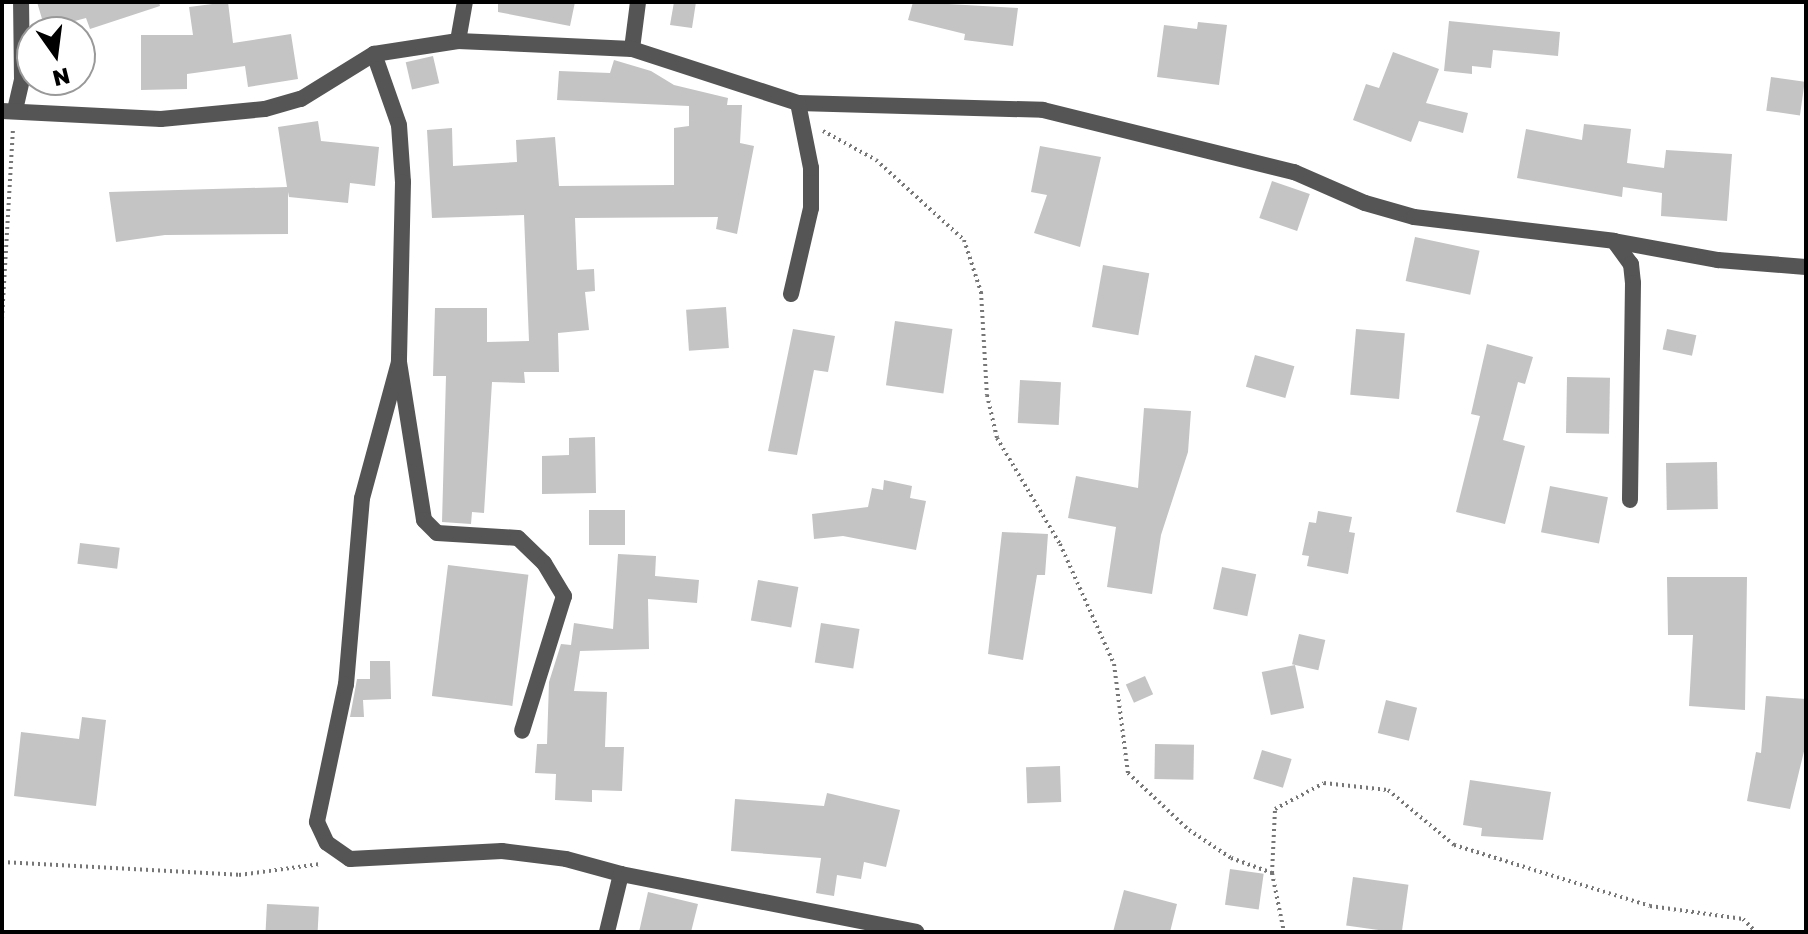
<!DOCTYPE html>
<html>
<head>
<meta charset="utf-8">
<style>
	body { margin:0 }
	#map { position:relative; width:1808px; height:934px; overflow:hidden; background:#fff; font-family:"Golos Text",sans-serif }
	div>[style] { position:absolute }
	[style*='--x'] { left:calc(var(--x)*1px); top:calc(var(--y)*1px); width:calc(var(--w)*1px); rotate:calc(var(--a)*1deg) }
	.building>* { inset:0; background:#c4c4c4; transform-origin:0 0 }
	.path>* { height:4px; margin-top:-2px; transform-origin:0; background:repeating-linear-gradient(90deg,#777 0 2px,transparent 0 6px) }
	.minor>* { height:16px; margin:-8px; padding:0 8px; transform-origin:8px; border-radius:8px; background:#555 }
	span { translate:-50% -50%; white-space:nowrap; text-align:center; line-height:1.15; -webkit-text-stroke:7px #fff; paint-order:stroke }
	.frame { position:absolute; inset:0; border:4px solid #000; pointer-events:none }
	.north { position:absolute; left:16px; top:16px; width:80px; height:80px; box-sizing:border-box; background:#fff; border:2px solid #999; border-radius:50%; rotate:166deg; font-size:22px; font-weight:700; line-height:32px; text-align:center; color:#000 }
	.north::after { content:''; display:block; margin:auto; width:28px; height:36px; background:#000; clip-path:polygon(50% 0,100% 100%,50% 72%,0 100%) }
</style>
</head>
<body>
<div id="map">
	<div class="building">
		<div style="clip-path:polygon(37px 2px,159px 2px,160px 6px,90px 29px,86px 18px,45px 29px)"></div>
		<div style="clip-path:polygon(228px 2px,233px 43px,291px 34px,298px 79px,248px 87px,245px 66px,187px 74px,187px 89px,141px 90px,141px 35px,193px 35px,189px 7px)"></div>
		<div style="clip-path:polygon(498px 2px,575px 2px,570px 26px,498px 12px)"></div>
		<div style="clip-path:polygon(674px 2px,696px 2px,692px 28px,670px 25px)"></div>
		<div style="clip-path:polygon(913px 2px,1018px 8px,1013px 46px,964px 40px,965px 34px,908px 20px)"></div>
		<div style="clip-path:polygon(1449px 21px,1560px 32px,1558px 56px,1493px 50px,1491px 68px,1472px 66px,1472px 74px,1444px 71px)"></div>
		<div style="clip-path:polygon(1198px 22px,1227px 25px,1219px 85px,1157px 77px,1164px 25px,1197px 29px)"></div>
		<div style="clip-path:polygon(1393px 52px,1439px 69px,1426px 103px,1468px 113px,1463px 133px,1419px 121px,1411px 142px,1353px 120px,1366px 84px,1379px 88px)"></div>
		<div style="left:433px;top:56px;width:28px;height:28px;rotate:77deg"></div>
		<div style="clip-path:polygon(614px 60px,651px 71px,674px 85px,728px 98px,727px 105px,742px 105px,740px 143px,754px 146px,737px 234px,716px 229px,718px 217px,575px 218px,577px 270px,594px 269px,595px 291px,585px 292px,589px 330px,558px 333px,559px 372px,524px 372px,525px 383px,492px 382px,484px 513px,472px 512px,471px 524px,442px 522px,446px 376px,433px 376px,435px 308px,487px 308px,487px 342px,529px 341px,524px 215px,432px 218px,427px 130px,452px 128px,453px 166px,517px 162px,516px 140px,555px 137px,559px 186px,674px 185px,674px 128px,689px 126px,689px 106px,557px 100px,559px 71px,610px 73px)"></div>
		<div style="left:1771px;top:77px;width:34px;height:34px;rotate:8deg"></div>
		<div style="clip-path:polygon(318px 121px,321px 141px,379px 147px,375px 186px,350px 183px,348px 203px,289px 197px,288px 192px,288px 234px,165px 235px,116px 242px,109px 192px,287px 187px,278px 127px)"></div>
		<div style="clip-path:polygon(1584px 124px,1631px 129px,1627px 163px,1664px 168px,1666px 150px,1732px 154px,1727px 221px,1661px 216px,1662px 193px,1623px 187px,1622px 197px,1517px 178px,1526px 129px,1582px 140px)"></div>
		<div style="clip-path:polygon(1040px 146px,1101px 157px,1080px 247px,1034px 233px,1047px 195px,1031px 192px)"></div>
		<div style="left:1272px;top:181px;width:40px;height:39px;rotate:19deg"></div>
		<div style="left:1415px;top:237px;width:66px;height:45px;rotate:12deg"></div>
		<div style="left:1103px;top:265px;width:47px;height:63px;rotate:10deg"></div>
		<div style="left:726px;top:307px;width:41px;height:40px;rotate:86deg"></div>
		<div style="left:895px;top:321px;width:58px;height:65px;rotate:8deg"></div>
		<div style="clip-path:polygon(793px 329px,835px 336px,828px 372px,814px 370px,797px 455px,768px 451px)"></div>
		<div style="left:1356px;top:329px;width:49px;height:66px;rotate:5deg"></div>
		<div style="left:1667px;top:329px;width:30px;height:21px;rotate:12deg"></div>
		<div style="clip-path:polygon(1487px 344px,1533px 357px,1525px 384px,1518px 382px,1503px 440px,1525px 446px,1505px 524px,1456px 512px,1480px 416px,1471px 414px)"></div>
		<div style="left:1255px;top:355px;width:41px;height:33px;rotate:16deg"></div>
		<div style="left:1567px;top:377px;width:43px;height:56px;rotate:1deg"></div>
		<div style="left:1020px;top:380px;width:41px;height:43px;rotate:3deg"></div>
		<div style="clip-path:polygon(1144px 408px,1191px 411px,1188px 452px,1161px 535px,1152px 594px,1107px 587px,1116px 527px,1068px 518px,1076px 476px,1138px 488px)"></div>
		<div style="clip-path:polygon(595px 437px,596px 493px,542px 494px,542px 456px,569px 455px,569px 438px)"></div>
		<div style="left:1717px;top:462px;width:47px;height:51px;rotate:89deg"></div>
		<div style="clip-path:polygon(884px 480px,912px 486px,910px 498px,926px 501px,916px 550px,843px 536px,814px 539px,812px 514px,868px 507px,872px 488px,883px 490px)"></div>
		<div style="left:1550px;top:486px;width:59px;height:47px;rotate:11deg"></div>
		<div style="left:589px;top:510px;width:36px;height:35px"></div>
		<div style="clip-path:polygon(1318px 511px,1352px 517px,1349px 532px,1355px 533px,1348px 574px,1307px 566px,1309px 556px,1302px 555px,1309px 522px,1316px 523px)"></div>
		<div style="clip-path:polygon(1002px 532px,1048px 534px,1045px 575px,1037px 575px,1023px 660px,988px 654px)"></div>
		<div style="left:80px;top:543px;width:40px;height:21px;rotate:7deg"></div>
		<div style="clip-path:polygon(618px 554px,656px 556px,655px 576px,699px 580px,697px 603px,648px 599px,649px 649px,580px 651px,574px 691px,607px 692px,605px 747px,624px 747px,622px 791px,592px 790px,592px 802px,555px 800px,556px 774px,535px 773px,537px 744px,547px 744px,549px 682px,561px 644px,571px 645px,574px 623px,613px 629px)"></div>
		<div style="left:448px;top:565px;width:81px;height:132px;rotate:7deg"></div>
		<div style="left:1222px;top:567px;width:35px;height:43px;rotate:12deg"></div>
		<div style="clip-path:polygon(1667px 577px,1747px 577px,1745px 710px,1689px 706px,1693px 635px,1668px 635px)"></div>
		<div style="left:758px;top:580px;width:41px;height:41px;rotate:10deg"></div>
		<div style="left:821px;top:623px;width:39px;height:40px;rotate:9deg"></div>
		<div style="left:1299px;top:634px;width:27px;height:31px;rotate:13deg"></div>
		<div style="clip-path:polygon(370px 661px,390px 661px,391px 699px,363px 700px,364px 717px,350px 717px,357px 679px,370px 679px)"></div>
		<div style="left:1295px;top:665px;width:44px;height:34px;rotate:78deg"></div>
		<div style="left:1145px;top:676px;width:20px;height:21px;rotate:66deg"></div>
		<div style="clip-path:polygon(1766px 696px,1806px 699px,1806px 743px,1790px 809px,1747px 801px,1756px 752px,1761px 753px)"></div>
		<div style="left:1386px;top:700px;width:32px;height:34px;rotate:14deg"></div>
		<div style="clip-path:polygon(82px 717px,106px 720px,96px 806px,14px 796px,21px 732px,79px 739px)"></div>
		<div style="left:1155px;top:744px;width:39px;height:35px;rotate:1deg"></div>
		<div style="left:1262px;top:750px;width:31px;height:30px;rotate:17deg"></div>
		<div style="left:1060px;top:766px;width:36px;height:34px;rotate:88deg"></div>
		<div style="clip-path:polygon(1470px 780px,1551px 792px,1543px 840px,1481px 836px,1482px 828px,1463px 825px)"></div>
		<div style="clip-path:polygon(827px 793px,900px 810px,886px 867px,864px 862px,861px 879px,837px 875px,834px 896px,816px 893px,821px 858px,731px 851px,735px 799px,824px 806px)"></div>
		<div style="left:1230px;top:869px;width:34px;height:36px;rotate:8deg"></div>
		<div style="left:1353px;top:877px;width:56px;height:49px;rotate:8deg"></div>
		<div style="clip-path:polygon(1124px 890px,1177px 904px,1170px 932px,1113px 932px)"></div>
		<div style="clip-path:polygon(648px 892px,698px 904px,691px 932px,639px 932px)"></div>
		<div style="left:267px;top:904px;width:52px;height:28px;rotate:3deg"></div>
	</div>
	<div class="path">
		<div style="--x:823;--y:131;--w:60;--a:28.7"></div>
		<div style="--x:876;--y:160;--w:119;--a:42.3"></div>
		<div style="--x:964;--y:240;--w:55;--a:71.9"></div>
		<div style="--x:981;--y:292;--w:103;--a:86.7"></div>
		<div style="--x:987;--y:395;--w:44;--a:76.9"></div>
		<div style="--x:997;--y:438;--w:123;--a:59.3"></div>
		<div style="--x:1060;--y:544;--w:132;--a:65.8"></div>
		<div style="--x:1114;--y:664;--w:110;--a:82.7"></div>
		<div style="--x:1128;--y:773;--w:83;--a:43.1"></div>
		<div style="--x:1189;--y:830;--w:50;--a:33.7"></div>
		<div style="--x:1231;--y:858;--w:44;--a:20.1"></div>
		<div style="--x:1272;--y:873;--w:64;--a:-87.3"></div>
		<div style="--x:1275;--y:809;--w:55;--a:-28"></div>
		<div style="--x:1324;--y:783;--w:64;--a:6.2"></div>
		<div style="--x:1388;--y:790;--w:86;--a:39.8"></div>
		<div style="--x:1454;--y:845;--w:205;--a:17.3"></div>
		<div style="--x:1650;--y:906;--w:94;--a:8"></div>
		<div style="--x:1743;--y:919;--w:18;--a:45"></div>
		<div style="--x:2;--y:319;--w:189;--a:-86.7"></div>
		<div style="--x:2;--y:862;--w:237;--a:3.1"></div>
		<div style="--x:239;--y:875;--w:82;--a:-7.7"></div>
		<div style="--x:1272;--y:873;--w:60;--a:78.5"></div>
	</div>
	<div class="minor">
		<div style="--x:458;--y:41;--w:40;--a:-80"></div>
		<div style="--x:632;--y:49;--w:47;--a:-82.7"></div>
		<div style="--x:374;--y:54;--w:75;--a:70.6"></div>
		<div style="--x:399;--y:125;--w:57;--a:86"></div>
		<div style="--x:403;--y:182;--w:180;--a:91.3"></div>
		<div style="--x:399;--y:362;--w:160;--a:81"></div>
		<div style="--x:424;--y:520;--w:18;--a:45"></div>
		<div style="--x:437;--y:533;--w:81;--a:3.5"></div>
		<div style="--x:518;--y:538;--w:36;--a:44"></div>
		<div style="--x:544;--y:563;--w:39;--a:59"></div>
		<div style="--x:564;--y:596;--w:141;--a:107.3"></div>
		<div style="--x:15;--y:110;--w:31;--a:-77"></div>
		<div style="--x:22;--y:80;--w:78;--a:-90.7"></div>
		<div style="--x:2;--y:111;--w:159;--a:2.9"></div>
		<div style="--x:161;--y:119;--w:104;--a:-5.5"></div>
		<div style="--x:265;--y:109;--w:37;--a:-16"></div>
		<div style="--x:301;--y:99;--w:86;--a:-31.7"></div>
		<div style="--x:374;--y:54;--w:85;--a:-8.8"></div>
		<div style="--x:458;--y:41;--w:174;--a:2.6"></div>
		<div style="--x:632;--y:49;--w:175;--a:18"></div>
		<div style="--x:798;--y:103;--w:245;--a:1.6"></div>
		<div style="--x:1043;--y:110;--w:259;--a:13.9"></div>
		<div style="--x:1294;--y:172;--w:77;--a:23.6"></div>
		<div style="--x:1365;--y:203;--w:51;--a:15.9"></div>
		<div style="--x:1414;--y:217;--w:201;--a:6.8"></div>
		<div style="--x:1614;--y:241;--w:106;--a:10.4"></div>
		<div style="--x:1718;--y:260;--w:88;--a:4.5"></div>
		<div style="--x:1614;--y:241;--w:29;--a:54"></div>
		<div style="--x:1631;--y:264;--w:19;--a:84"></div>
		<div style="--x:1633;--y:283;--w:217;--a:90.8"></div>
		<div style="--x:791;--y:294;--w:88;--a:-76.9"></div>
		<div style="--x:811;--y:208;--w:40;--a:-90"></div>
		<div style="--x:811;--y:168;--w:66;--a:-101.3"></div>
		<div style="--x:399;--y:362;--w:141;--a:105.2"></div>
		<div style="--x:362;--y:498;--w:187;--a:94.9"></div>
		<div style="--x:346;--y:684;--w:141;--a:101.9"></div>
		<div style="--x:317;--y:822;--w:23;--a:65"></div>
		<div style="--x:327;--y:843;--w:28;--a:35"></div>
		<div style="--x:350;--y:859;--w:152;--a:-3"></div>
		<div style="--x:502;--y:851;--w:64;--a:7.1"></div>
		<div style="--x:566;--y:859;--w:57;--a:15.3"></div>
		<div style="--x:621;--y:874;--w:60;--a:103.6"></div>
		<div style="--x:621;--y:874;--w:301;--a:11.1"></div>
	</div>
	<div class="frame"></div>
	<div class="north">N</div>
</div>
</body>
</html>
